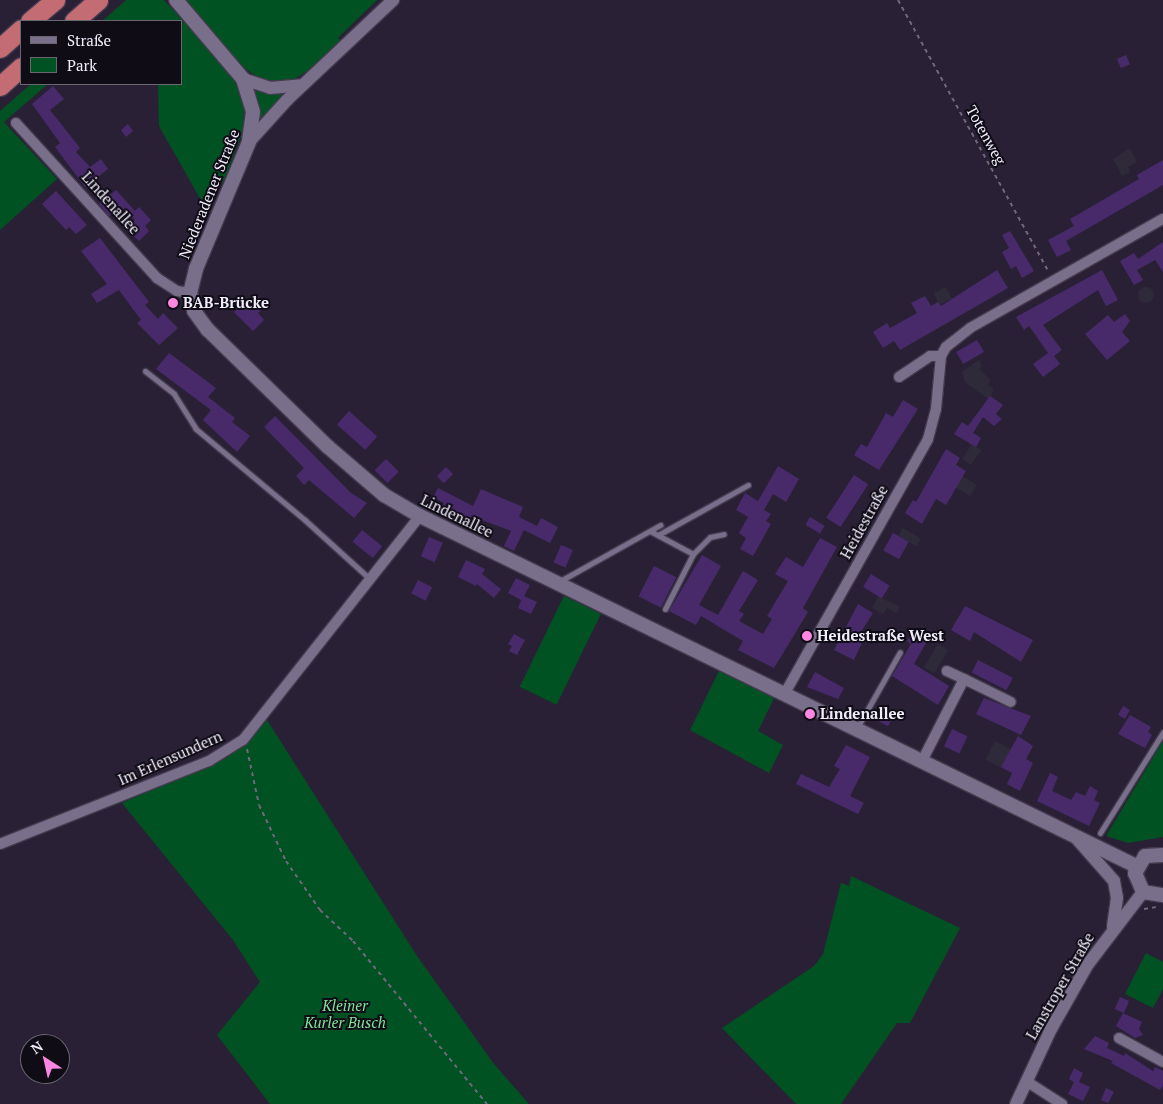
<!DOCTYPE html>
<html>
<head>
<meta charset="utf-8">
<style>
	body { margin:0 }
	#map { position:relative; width:1163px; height:1104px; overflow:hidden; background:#292036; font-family:"PT Serif",serif }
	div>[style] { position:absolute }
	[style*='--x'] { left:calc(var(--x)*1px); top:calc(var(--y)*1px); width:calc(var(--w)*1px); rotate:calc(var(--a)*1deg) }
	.industrial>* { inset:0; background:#2f2a3a; transform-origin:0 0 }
	.round { border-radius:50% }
	.green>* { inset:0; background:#005222; transform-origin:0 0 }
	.building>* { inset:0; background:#482a6b; transform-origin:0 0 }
	.path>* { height:2px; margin-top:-1px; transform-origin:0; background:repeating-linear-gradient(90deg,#6f687b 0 4px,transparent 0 8px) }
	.roads { filter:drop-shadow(1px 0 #433b4e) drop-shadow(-1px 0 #433b4e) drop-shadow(0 1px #433b4e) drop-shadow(0 -1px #433b4e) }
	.service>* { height:5px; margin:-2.5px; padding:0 2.5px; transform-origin:2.5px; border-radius:2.5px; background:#796f8a }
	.minor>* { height:10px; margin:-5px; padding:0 5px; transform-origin:5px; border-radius:5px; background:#796f8a }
	.tertiary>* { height:12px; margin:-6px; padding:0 6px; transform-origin:6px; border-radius:6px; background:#796f8a }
	.secondary>* { height:14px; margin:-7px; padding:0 7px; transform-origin:7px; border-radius:7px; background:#796f8a }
	.motorway>* { height:19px; margin:-9.5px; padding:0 9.5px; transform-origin:9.5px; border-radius:9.5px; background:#c46c73 }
	.dots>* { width:14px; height:14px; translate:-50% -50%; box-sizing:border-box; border:2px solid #100c16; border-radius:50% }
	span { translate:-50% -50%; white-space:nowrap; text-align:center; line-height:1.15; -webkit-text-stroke:4px #100c16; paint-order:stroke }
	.street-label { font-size:15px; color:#f1ecfb }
	.poi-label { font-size:15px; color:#f1ecfb; font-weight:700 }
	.left { translate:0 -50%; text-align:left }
	.park-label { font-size:15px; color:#81e499; font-style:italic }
	.legend { position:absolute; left:20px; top:20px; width:162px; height:65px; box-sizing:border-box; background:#100c16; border:1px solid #6a6672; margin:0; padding:6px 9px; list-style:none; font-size:15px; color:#f1ecfb }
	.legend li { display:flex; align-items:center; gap:10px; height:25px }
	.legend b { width:25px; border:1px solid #6a6672 }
	.north { position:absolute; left:20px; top:1034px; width:50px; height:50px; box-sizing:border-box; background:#100c16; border:1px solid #6a6672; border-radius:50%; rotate:325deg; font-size:14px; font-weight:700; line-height:20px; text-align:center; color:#f1ecfb }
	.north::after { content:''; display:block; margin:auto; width:18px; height:22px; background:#fd86e2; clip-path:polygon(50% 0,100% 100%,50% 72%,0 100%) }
</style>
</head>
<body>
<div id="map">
	<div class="industrial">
		<div style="clip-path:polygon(1130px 148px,1137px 162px,1128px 167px,1130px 172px,1122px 176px,1113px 159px)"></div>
		<div style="left:946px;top:287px;width:13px;height:14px;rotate:63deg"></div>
		<div class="round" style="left:1138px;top:287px;width:16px;height:16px"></div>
		<div style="clip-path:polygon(979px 360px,982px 366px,979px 368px,991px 381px,988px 385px,994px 390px,988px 399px,965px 382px,962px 372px)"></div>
		<div style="left:972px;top:444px;width:11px;height:18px;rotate:34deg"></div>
		<div style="left:962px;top:476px;width:17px;height:13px;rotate:31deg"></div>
		<div style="left:903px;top:528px;width:21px;height:9px;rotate:31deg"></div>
		<div style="clip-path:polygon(878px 597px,900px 606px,897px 613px,887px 608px,883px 614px,872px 608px)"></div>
		<div style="left:938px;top:644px;width:12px;height:27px;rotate:31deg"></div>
		<div style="left:995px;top:741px;width:18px;height:21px;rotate:27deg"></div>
	</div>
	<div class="green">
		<div style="clip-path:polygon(126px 0,164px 0,227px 69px,239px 90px,244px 108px,243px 131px,225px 178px,206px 209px,159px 126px,158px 84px,181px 84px,181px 21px,102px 21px)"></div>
		<div style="clip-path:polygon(186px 0,377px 0,338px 38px,342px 42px,311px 69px,294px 79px,274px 82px,257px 77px,243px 67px)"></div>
		<div style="clip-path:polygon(31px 84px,48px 84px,4px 122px,57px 179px,0 230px,0 111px)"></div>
		<div style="clip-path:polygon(254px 90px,285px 94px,258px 125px,257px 101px)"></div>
		<div style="left:564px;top:596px;width:41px;height:101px;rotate:26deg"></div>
		<div style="clip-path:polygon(719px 671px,774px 698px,758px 731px,783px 745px,769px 773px,690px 730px)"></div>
		<div style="clip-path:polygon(267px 720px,417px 956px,494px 1064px,529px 1104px,270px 1104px,217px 1035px,260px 982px,233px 940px,122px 803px,226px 758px,247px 743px)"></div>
		<div style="clip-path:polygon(1163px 741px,1163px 837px,1128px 843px,1106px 836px)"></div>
		<div style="clip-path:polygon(851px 876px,960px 928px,910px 1023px,897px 1023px,841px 1104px,796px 1104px,722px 1028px,814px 966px,823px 954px,841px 883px,849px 886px)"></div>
		<div style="clip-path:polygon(1146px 953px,1163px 962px,1163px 989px,1153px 1008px,1125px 994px)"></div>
	</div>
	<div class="building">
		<div style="left:1126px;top:55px;width:10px;height:10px;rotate:66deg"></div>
		<div style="clip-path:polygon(53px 86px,64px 99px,50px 110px,80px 148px,76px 152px,90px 167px,101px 159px,108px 169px,85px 187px,55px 147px,60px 143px,32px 104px)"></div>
		<div style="clip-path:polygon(128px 124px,133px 131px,126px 137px,121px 130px)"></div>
		<div style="clip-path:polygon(1163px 160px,1163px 185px,1066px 241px,1071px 250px,1057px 257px,1048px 240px,1074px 226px,1070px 219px,1139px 179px,1137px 175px)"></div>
		<div style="clip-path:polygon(116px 190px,135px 211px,139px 207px,151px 220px,145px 226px,149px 231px,139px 241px,126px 229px,135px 220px,120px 206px,109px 216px,99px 204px)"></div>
		<div style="clip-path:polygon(56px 191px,87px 225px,76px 234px,69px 227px,66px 230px,42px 204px)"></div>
		<div style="clip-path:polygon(1010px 231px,1034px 271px,1022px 278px,1016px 266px,1011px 269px,1002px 252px,1009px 248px,1002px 235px)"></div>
		<div style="clip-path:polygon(100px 238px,149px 302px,145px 305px,158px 319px,163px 313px,178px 328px,159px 345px,137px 323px,141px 320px,119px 290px,97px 303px,91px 294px,107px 284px,81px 251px)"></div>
		<div style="clip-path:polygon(1163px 242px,1163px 272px,1155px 260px,1137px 270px,1143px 280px,1134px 285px,1120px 261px,1134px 253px,1138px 259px)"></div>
		<div style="clip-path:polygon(997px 270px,1008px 288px,900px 350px,894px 341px,883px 348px,873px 332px,887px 323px,890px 328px,917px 313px,911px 303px,925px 296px,931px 306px,938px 302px,941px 306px)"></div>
		<div style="clip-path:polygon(1102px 270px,1118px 300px,1106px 306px,1098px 290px,1043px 325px,1062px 350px,1054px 356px,1060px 364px,1043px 377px,1033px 364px,1048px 353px,1029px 326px,1024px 330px,1016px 317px)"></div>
		<div style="clip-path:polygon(258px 296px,266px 304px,258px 313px,264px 320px,253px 331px,234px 312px,245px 301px,250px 305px)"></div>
		<div style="clip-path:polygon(1125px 314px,1130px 321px,1122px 332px,1130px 341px,1107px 360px,1085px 334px,1108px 315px,1114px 322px)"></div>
		<div style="left:977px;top:340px;width:14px;height:24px;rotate:60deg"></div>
		<div style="clip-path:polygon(169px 353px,216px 388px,208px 397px,235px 418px,232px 422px,250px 436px,237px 452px,203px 420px,211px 410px,156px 369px)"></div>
		<div style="clip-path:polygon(990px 396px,1003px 405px,996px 414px,1002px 419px,994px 426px,983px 417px,973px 433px,981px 438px,976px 447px,954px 434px,962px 422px,968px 426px)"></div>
		<div style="clip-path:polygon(903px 400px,918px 409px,879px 470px,854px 455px,861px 444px,867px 447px,886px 413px,893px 417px)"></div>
		<div style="left:349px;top:411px;width:38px;height:18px;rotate:42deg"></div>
		<div style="clip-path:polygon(275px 416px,351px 493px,367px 503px,354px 518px,309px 480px,304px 485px,296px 476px,304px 468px,264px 427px)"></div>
		<div style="clip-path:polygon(946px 449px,960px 458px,956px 465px,966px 471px,946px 505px,936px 499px,922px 524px,905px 513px,913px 500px,916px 502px)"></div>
		<div style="left:386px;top:459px;width:18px;height:16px;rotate:45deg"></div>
		<div style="clip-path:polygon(778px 466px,799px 479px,786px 502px,773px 494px,764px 510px,771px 514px,766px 521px,771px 524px,753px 556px,740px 549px,746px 538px,739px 533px,748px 517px,736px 510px,745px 493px,758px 501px)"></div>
		<div style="left:446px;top:467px;width:10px;height:13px;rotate:45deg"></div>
		<div style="left:854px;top:475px;width:17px;height:51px;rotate:33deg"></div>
		<div style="clip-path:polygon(438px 488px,473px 506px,481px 489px,523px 507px,519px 517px,537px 526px,541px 518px,558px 527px,550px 543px,524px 530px,514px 551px,504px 546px,511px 531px,474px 517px,469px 527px,460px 523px,462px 517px,442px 507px,444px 503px,433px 497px)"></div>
		<div style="left:810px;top:517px;width:17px;height:9px;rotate:31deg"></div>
		<div style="left:362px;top:530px;width:26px;height:15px;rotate:39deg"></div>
		<div style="left:893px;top:533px;width:18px;height:20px;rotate:29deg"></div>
		<div style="left:429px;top:537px;width:15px;height:21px;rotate:23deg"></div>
		<div style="clip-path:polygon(820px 538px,837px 547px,803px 608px,808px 612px,774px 668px,738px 650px,743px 641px,701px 616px,696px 625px,669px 611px,702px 555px,721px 566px,699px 605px,718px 615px,743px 571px,758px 580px,739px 611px,744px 614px,739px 621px,763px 634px,772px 619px,767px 616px,788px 581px,775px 574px,786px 557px,803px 567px)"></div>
		<div style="left:561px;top:545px;width:13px;height:19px;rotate:23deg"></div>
		<div style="clip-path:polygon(466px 560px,485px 569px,482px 574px,501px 589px,494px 598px,477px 584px,476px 586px,458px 577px)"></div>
		<div style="left:654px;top:566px;width:25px;height:34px;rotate:27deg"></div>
		<div style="left:871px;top:574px;width:22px;height:15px;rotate:32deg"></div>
		<div style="clip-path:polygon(516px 578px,530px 585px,524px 596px,537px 602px,531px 614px,518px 608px,522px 598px,521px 600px,508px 593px)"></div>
		<div style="left:418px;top:580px;width:16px;height:15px;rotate:27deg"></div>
		<div style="clip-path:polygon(858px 604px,873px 613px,859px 635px,864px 638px,854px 660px,834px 650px)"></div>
		<div style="clip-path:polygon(965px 606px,1033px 640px,1021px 662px,974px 632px,970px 641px,951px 630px)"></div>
		<div style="clip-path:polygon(916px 627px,930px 636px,914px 664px,949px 686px,938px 705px,892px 676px,911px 644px,907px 641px)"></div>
		<div style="clip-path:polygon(514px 634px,525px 640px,517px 655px,509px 651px,512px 646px,508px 644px)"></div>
		<div style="left:978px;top:660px;width:39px;height:14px;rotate:27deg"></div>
		<div style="clip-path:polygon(815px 672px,844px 688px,838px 699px,807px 687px)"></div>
		<div style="clip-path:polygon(984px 698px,1031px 716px,1021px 735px,976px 714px)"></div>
		<div style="left:880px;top:705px;width:17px;height:15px;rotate:28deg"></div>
		<div style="left:1123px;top:706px;width:8px;height:10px;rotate:30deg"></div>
		<div style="clip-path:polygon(1130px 715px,1151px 727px,1148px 732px,1152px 735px,1145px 748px,1118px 734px)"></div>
		<div style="left:952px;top:729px;width:17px;height:19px;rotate:25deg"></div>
		<div style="clip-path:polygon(1018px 736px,1033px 746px,1026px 759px,1033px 763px,1020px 791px,1007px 784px,1012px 773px,1001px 767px)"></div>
		<div style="clip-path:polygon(846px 745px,870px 757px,850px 796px,864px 803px,858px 814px,796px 784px,801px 774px,829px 787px,840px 769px,834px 766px)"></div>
		<div style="clip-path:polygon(1050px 773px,1058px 777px,1052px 791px,1071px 800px,1076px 792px,1085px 796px,1090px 786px,1098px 791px,1094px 800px,1100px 803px,1089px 826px,1037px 801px)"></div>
		<div style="left:1120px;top:997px;width:10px;height:13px;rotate:24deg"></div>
		<div style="clip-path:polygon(1123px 1013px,1142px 1022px,1139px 1029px,1143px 1035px,1135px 1038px,1116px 1026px)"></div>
		<div style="clip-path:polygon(1095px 1036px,1109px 1043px,1107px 1048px,1124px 1056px,1125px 1053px,1153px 1071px,1155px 1067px,1163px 1071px,1163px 1086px,1160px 1090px,1111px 1063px,1113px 1061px,1084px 1049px)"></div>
		<div style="clip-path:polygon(1074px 1068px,1083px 1073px,1079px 1082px,1090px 1087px,1083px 1101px,1068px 1094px,1074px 1082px,1069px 1079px)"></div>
		<div style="clip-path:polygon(1106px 1088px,1114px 1092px,1108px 1103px,1101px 1100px)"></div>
	</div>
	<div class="path">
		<div style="--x:898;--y:0;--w:311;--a:61"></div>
		<div style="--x:247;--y:749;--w:57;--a:77.9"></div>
		<div style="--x:259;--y:805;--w:62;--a:64.3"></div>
		<div style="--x:286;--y:861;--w:60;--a:55.2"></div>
		<div style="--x:320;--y:910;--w:45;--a:43.2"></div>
		<div style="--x:353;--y:941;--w:211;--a:50.6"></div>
		<div style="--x:1144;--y:909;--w:12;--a:-9"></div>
	</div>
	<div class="roads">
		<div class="service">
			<div style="--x:145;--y:371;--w:37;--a:38"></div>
			<div style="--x:174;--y:394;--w:41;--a:57.8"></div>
			<div style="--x:196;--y:429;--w:142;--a:39.9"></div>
			<div style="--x:305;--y:520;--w:88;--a:42.2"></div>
			<div style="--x:650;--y:531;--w:49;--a:28.1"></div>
			<div style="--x:693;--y:554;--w:24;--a:-45"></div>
			<div style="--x:710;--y:537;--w:14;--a:-12"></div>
			<div style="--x:658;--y:535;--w:103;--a:-29.1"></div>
			<div style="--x:560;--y:581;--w:115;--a:-29.2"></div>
			<div style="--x:665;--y:609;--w:62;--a:-63"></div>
			<div style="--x:857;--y:728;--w:87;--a:-60.5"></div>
			<div style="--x:1100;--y:833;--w:119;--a:-58"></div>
		</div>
		<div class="minor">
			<div style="--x:16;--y:123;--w:210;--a:47.7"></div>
			<div style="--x:157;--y:278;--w:24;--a:33"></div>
			<div style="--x:177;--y:291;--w:13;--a:9"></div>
			<div style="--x:899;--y:377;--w:37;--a:-34"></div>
			<div style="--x:930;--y:356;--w:11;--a:0"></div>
			<div style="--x:964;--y:679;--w:52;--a:26.1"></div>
			<div style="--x:785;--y:693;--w:291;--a:-60.6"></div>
			<div style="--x:928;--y:439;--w:31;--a:-75"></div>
			<div style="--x:936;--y:409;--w:53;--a:-84.6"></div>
			<div style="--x:941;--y:356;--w:10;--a:-61"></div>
			<div style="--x:946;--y:347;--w:31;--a:-38"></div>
			<div style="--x:970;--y:328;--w:222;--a:-29.5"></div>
			<div style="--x:922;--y:761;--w:92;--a:-62.9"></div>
			<div style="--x:964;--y:679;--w:19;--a:-155"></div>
			<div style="--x:0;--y:844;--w:225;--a:-21.7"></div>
			<div style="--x:209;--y:761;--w:40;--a:-32"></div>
			<div style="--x:243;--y:740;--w:285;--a:-51.7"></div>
			<div style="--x:1119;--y:1038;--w:50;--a:28.6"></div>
			<div style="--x:1026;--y:1081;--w:43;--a:32.6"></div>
		</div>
		<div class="tertiary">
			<div style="--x:243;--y:79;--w:28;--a:18"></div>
			<div style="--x:270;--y:88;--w:32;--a:-5"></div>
			<div style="--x:249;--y:142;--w:57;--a:-47.9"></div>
			<div style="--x:287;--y:100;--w:146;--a:-43.3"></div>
			<div style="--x:1077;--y:839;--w:56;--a:48.6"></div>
			<div style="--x:1114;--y:881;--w:17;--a:80"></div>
			<div style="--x:1117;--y:898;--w:29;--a:98"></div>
			<div style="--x:1016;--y:1104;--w:83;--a:-65"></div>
			<div style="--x:1051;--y:1029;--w:75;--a:-60.4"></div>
			<div style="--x:1088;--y:964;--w:91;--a:-52.6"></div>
		</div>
		<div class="secondary">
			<div style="--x:176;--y:0;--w:104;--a:49.7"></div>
			<div style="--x:243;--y:79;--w:34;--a:73"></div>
			<div style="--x:253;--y:112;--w:30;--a:98"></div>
			<div style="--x:249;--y:142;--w:138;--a:112.7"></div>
			<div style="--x:196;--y:269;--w:25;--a:104"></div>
			<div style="--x:190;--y:293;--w:18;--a:77"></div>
			<div style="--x:194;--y:311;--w:24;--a:54"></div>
			<div style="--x:208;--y:330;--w:166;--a:44.3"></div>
			<div style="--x:327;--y:446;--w:75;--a:40.7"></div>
			<div style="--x:384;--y:495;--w:42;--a:30.3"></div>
			<div style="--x:420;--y:516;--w:797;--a:26.05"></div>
			<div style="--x:1163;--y:855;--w:18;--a:177"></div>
			<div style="--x:1145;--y:856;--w:20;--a:120"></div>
			<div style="--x:1135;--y:873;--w:21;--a:67"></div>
			<div style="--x:1143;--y:892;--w:20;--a:9"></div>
		</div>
		<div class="motorway">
			<div style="--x:30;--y:21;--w:33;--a:-40"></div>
			<div style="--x:74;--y:21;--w:32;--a:-41"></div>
			<div style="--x:0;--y:48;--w:28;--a:-42"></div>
			<div style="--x:0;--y:86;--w:28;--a:-42"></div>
		</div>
	</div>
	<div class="dots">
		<div style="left:173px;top:303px;background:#fd86e2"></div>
		<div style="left:807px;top:636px;background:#fd86e2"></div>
		<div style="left:810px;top:714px;background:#fd86e2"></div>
	</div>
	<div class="street-label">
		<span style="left:986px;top:135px;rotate:61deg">Totenweg</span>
		<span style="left:209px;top:194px;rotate:-68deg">Niederadener Straße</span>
		<span style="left:111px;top:203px;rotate:48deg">Lindenallee</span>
		<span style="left:457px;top:516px;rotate:26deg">Lindenallee</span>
		<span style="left:864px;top:522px;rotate:-61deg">Heidestraße</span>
		<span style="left:170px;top:758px;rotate:-24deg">Im Erlensundern</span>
		<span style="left:1060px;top:986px;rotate:-60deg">Lanstroper Straße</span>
	</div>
	<div class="poi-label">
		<span class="left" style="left:183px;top:303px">BAB-Brücke</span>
		<span class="left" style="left:817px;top:636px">Heidestraße West</span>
		<span class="left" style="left:820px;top:714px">Lindenallee</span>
	</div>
	<div class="park-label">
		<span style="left:345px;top:1014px">Kleiner<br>Kurler Busch</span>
	</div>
	<ul class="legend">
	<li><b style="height:6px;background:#796f8a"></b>Straße</li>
	<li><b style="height:14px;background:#005222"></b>Park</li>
	</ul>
	<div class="north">N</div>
</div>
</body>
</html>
